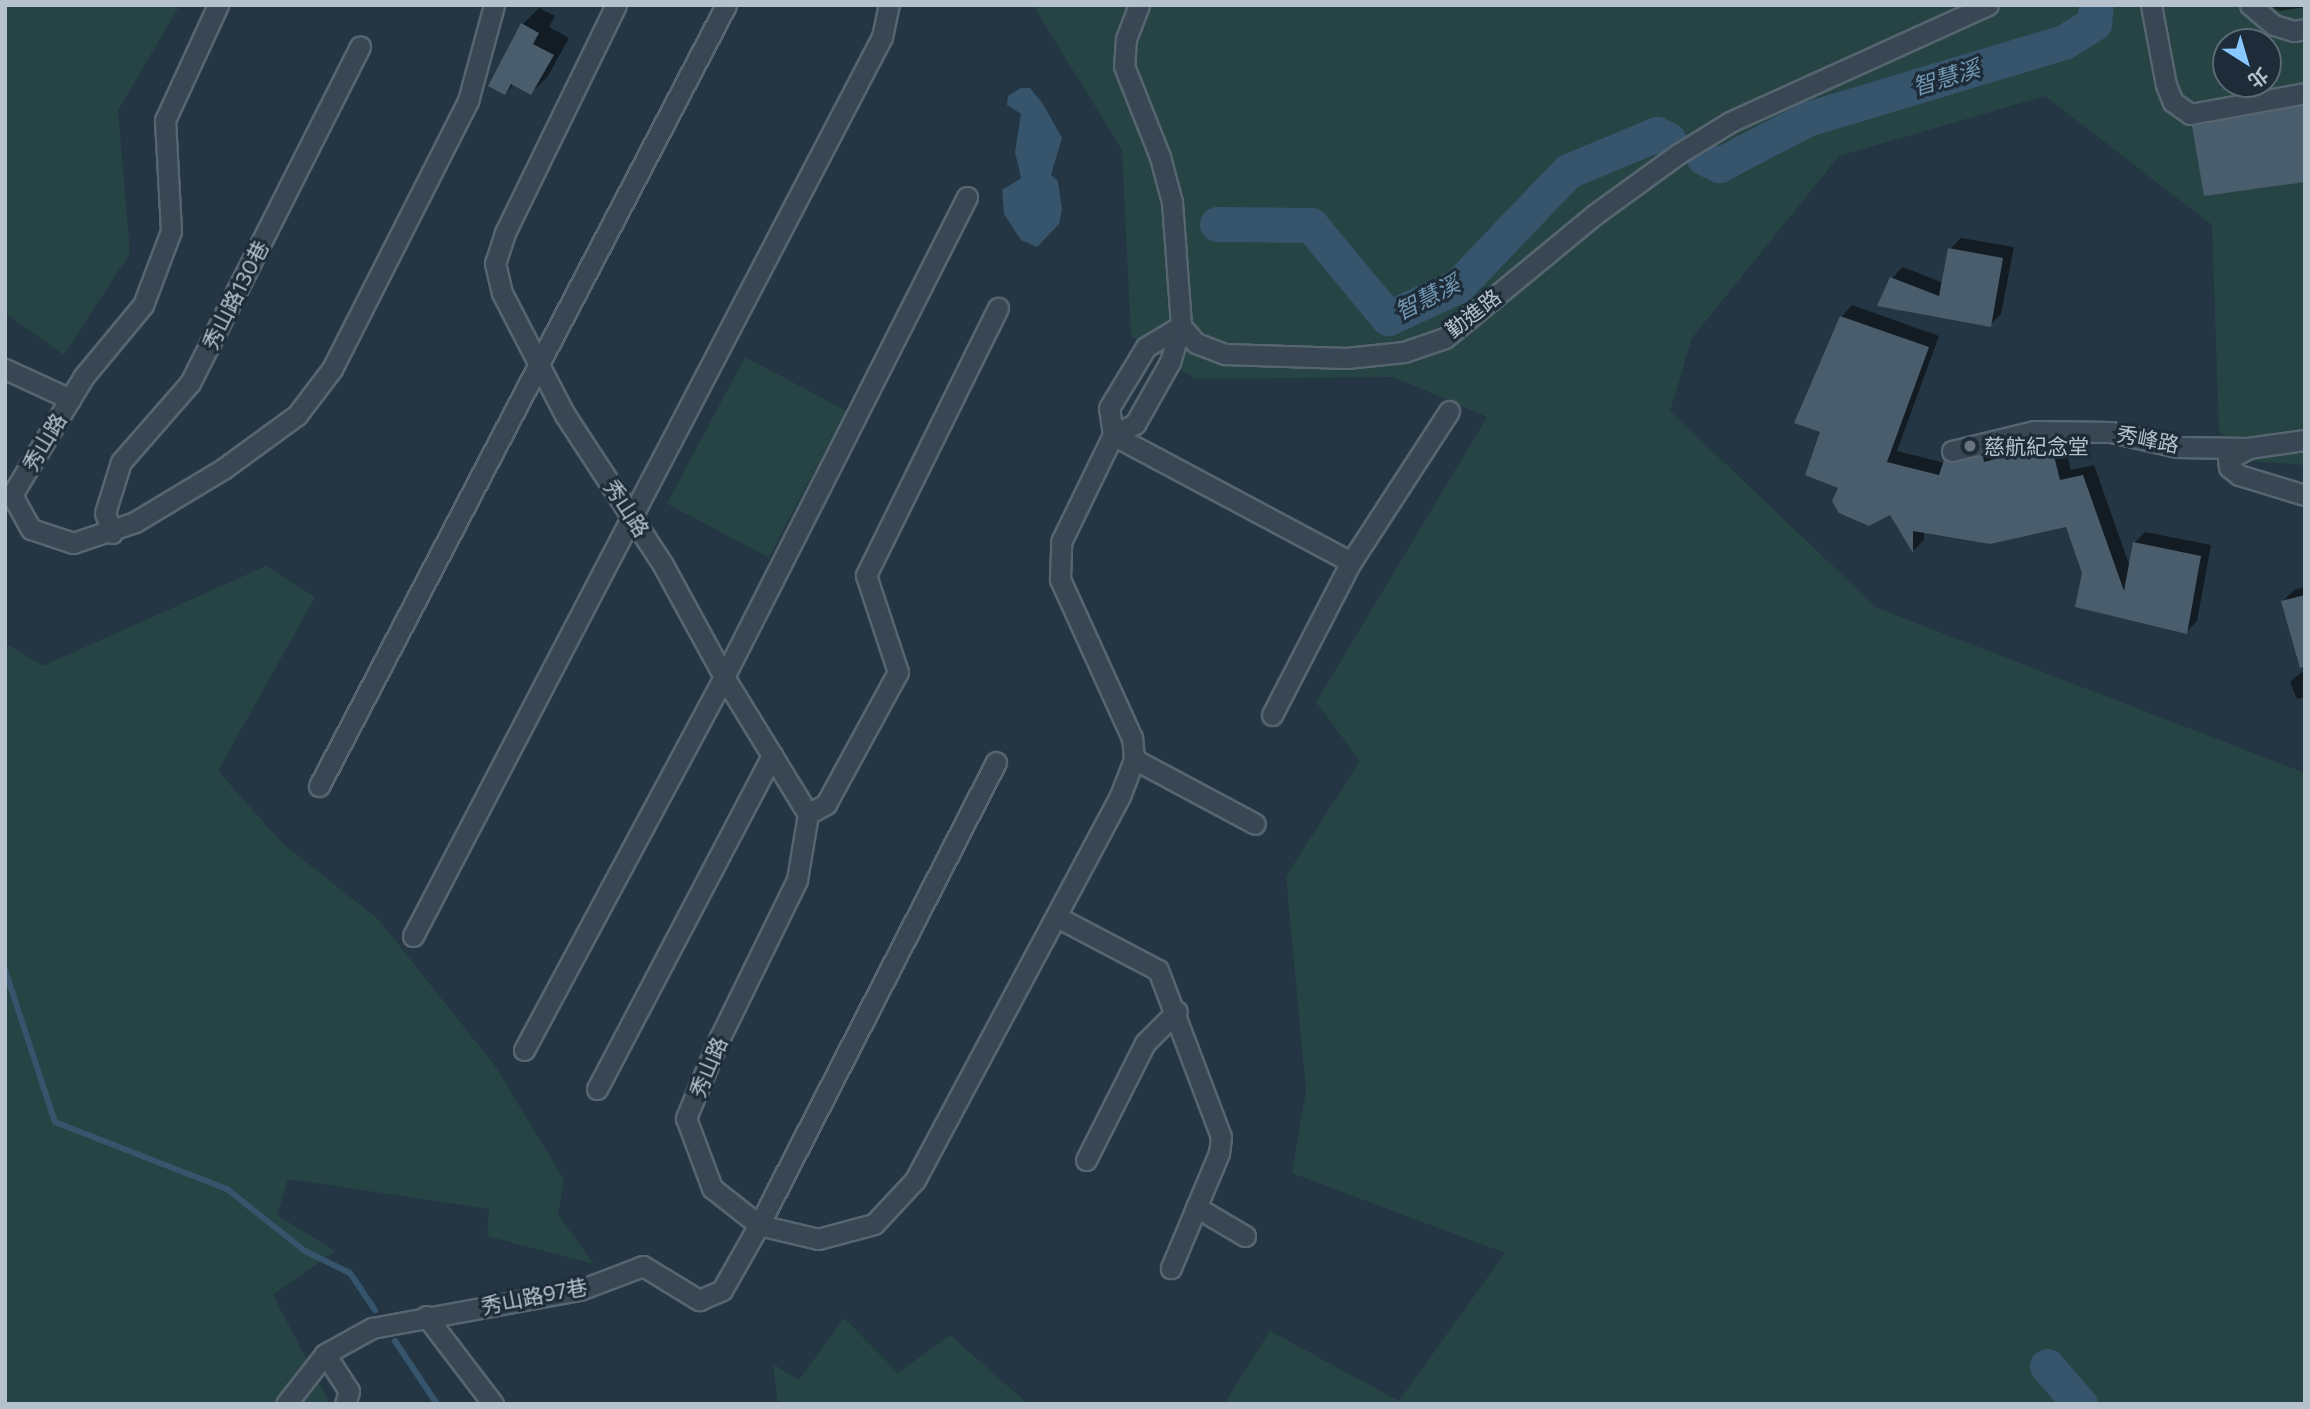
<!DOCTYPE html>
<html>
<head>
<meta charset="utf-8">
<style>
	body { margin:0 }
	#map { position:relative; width:2310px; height:1409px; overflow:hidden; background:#243643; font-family:Commissioner,"Noto Sans TC",sans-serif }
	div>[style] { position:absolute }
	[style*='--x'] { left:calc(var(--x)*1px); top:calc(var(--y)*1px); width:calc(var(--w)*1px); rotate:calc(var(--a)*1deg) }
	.green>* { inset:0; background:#264443; transform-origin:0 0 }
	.water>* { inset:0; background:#36546c }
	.shadow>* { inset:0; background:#0007 }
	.stream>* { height:6px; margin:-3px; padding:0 3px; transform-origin:3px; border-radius:3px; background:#36546c }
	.river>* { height:35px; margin:-17.5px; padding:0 17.5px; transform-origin:17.5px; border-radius:17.5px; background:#36546c }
	.building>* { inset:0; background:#4a5d6d }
	.roads { filter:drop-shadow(2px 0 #566570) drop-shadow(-2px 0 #566570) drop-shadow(0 2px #566570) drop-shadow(0 -2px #566570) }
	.minor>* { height:19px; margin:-9.5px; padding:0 9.5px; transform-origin:9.5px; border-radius:9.5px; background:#384753 }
	.dots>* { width:19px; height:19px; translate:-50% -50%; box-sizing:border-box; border:4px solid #1d2c38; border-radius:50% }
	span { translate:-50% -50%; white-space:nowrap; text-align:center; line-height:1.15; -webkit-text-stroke:6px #1d2c38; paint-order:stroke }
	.street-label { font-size:21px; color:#b5c2cd }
	.poi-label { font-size:21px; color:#b5c2cd }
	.left { translate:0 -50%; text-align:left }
	.water-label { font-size:23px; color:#7297b2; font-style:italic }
	.frame { position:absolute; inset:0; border:7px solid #b5c2cd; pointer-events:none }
	.north { position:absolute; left:2212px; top:28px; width:70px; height:70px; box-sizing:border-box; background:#1d2c38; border:2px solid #5a6874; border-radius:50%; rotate:143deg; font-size:19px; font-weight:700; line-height:28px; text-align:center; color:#b5c2cd }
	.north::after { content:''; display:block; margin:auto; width:24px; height:32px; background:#88c7ff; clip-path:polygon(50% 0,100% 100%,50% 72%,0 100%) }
</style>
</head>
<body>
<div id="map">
	<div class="green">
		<div style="clip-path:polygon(5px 5px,180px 5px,118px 110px,130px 253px,64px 355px,5px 313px)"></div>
		<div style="clip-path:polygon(evenodd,1033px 5px,2305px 5px,2305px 465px,2249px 461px,2219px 431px,2212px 225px,2045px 96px,1839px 156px,1692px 338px,1670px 411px,1877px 608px,2305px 773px,2305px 1404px,1224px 1404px,1270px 1331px,1399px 1401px,1505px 1253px,1292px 1173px,1306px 1090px,1286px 876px,1360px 761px,1316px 702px,1487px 417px,1394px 377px,1195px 379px,1131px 336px,1122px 150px,1033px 5px,2226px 42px,2268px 42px,2268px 84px,2226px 84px,2226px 42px)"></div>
		<div style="left:745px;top:357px;width:115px;height:166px;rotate:28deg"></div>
		<div style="clip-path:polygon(266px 566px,315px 597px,218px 771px,282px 843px,379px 920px,495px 1066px,564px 1180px,558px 1215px,594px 1264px,487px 1236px,489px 1209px,288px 1179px,277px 1215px,335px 1251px,273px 1295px,330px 1404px,5px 1404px,5px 643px,43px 666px)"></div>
		<div style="clip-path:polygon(844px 1318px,898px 1373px,950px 1335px,1028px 1404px,778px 1404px,773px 1364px,799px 1380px)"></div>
	</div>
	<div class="water">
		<div style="clip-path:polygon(1021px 88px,1030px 88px,1043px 104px,1062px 138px,1051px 175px,1058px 181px,1062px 210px,1059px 224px,1037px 247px,1021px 240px,1004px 214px,1002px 190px,1021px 178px,1015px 152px,1021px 114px,1007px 105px,1008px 96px)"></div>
	</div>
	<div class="shadow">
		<div style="clip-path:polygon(2270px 5px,2305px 5px,2305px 7px,2279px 11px)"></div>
		<div style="clip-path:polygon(539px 8px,555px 16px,549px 27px,569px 38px,548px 76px,531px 93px,514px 84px,505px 93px,523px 24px)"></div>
		<div style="clip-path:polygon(2305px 97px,2305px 179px,2194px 127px,2205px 116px)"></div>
		<div style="clip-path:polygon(1961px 238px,2014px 247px,2001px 314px,1990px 325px,1892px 278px,1903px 267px,1943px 283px,1950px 249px)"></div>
		<div style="clip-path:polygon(1852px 305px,1939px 336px,1897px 451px,1945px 463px,1957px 450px,1994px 446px,1995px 452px,2062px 434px,2071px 470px,2094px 465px,2130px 567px,2134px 543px,2145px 532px,2211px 545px,2197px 621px,2186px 632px,2084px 573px,2067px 525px,1924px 531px,1924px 540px,1914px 550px,1891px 513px,1840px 488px,1822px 431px,1841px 317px)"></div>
		<div style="clip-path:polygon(2305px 587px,2305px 697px,2297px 699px,2290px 682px,2303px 671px,2283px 601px,2294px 590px)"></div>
	</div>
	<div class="stream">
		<div style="--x:5;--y:970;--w:160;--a:71.8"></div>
		<div style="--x:55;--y:1122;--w:185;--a:21.3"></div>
		<div style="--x:227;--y:1189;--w:100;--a:38.5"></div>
		<div style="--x:305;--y:1251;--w:50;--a:26.1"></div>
		<div style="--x:350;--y:1273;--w:45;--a:56"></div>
		<div style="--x:395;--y:1341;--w:76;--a:56.3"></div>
	</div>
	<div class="river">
		<div style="--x:1704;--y:158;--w:17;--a:25"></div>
		<div style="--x:1719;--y:165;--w:99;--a:-27.6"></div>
		<div style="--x:1807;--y:119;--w:268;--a:-16.7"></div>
		<div style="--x:2064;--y:42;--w:36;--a:-32"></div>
		<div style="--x:2094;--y:23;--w:18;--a:-84"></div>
		<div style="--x:1217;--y:224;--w:94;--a:0.6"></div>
		<div style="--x:1311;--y:225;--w:121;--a:50.4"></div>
		<div style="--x:1388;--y:318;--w:77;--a:-24.6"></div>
		<div style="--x:1458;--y:286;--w:159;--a:-46.3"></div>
		<div style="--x:1568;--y:171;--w:96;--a:-22.6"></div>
		<div style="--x:1657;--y:134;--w:13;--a:27"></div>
		<div style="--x:2047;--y:1366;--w:50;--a:49"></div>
	</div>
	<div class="building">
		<div style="clip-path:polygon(521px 23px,539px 33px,533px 44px,554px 55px,531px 95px,511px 84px,505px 95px,488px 86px)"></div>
		<div style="clip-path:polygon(2305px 105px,2305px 182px,2204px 196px,2192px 126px)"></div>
		<div style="clip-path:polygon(1948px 248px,2003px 258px,1991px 327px,1877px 306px,1890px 277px,1939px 296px)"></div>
		<div style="clip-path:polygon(1840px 316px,1929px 347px,1887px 462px,1939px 475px,1944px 460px,1954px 463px,1983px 456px,1984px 462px,2051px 444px,2060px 480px,2083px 475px,2124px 591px,2133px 542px,2201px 556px,2187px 634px,2075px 607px,2082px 573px,2066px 527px,1990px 544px,1913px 531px,1913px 553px,1890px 515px,1869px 526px,1839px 513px,1832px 501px,1838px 488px,1805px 475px,1820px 432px,1794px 423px)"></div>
		<div style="clip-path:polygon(2305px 595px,2305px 667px,2300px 668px,2281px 601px)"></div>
	</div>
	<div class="roads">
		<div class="minor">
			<div style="--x:218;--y:5;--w:127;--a:114.7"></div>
			<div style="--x:165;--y:120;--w:111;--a:86.9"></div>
			<div style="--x:171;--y:231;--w:79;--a:110.7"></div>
			<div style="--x:143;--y:305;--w:92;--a:129.7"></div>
			<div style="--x:84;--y:376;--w:139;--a:121.2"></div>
			<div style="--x:12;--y:495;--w:39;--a:61"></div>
			<div style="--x:31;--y:529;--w:44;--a:18.4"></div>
			<div style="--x:73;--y:543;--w:65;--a:-18.7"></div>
			<div style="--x:135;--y:522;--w:103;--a:-31.1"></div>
			<div style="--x:223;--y:469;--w:92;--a:-36.1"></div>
			<div style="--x:297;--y:415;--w:58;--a:-52.7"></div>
			<div style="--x:332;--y:369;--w:301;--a:-63.1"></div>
			<div style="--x:468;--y:101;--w:99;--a:-74.8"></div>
			<div style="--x:616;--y:5;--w:254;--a:116"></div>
			<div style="--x:505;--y:233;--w:32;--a:108"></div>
			<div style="--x:495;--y:263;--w:31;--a:77"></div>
			<div style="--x:502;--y:293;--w:137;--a:62.7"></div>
			<div style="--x:565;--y:415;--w:179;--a:56.8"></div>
			<div style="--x:663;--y:565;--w:128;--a:61.4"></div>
			<div style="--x:724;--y:677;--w:161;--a:58.5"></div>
			<div style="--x:808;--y:814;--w:67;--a:99.5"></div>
			<div style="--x:797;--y:880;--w:177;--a:116.1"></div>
			<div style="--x:719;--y:1039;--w:86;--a:112.7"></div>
			<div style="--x:686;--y:1118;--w:75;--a:69.6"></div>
			<div style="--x:712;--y:1188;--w:60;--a:38.2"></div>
			<div style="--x:759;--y:1225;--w:61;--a:13.3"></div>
			<div style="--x:818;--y:1239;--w:58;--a:-15"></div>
			<div style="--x:874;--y:1224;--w:60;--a:-47"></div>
			<div style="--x:915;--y:1180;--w:435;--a:-61.9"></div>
			<div style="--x:1120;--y:796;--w:40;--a:-69"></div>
			<div style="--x:1134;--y:759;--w:21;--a:-95"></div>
			<div style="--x:1132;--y:738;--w:175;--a:-114.4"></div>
			<div style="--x:1060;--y:579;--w:37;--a:-88"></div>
			<div style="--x:1061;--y:542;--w:119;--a:-64.1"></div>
			<div style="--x:1113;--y:435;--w:27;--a:-98"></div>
			<div style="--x:1109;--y:408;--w:71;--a:-58.8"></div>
			<div style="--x:1146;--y:347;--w:41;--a:-31"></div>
			<div style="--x:1139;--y:5;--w:36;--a:111"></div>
			<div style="--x:1126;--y:39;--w:27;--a:94"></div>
			<div style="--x:1124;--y:66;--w:98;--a:68.4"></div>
			<div style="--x:1160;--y:157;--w:47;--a:75.1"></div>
			<div style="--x:1172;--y:202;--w:124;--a:85.8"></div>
			<div style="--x:1181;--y:326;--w:23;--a:49"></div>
			<div style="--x:1196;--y:343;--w:31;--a:21"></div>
			<div style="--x:1225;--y:354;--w:121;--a:1.9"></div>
			<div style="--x:1346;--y:358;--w:58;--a:-5.9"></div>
			<div style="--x:1404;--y:352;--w:43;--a:-18.9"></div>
			<div style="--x:1445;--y:338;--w:193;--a:-39.5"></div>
			<div style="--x:1594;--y:215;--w:104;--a:-36"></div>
			<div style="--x:1678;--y:154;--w:61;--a:-31.6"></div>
			<div style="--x:1730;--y:122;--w:283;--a:-24.4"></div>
			<div style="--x:2151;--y:5;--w:81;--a:79.4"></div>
			<div style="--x:2166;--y:85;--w:18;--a:68"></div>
			<div style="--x:2173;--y:102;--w:21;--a:35"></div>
			<div style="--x:2190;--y:114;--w:117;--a:-10.3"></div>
			<div style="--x:2250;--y:5;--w:31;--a:40"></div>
			<div style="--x:2274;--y:25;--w:21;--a:17"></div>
			<div style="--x:2294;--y:31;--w:11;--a:-10"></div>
			<div style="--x:5;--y:369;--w:72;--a:24.8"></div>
			<div style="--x:1113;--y:435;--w:270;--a:28.1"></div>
			<div style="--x:1113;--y:435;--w:25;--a:-27"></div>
			<div style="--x:1135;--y:424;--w:71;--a:-60.6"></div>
			<div style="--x:1170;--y:362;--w:38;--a:-73"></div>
			<div style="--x:2247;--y:449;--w:21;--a:152"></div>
			<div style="--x:2228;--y:459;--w:8;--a:83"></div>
			<div style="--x:2229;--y:467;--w:13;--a:39"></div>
			<div style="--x:2239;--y:475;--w:69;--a:16.9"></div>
			<div style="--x:1952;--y:451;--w:84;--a:-13.7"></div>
			<div style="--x:2034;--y:431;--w:77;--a:0.7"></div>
			<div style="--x:2111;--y:432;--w:68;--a:12.8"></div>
			<div style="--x:2177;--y:447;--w:71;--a:0.8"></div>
			<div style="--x:2248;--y:448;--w:58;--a:-8"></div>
			<div style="--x:112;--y:533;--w:21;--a:-109"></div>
			<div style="--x:105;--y:513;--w:53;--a:-72.6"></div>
			<div style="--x:121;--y:462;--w:105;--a:-48.9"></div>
			<div style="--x:190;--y:383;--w:377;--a:-63.2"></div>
			<div style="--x:1272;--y:715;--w:172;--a:-62.7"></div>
			<div style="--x:1351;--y:562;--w:180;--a:-57"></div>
			<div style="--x:1134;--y:759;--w:137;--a:28.2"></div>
			<div style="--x:319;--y:786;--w:881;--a:-62.47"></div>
			<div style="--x:808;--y:814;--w:21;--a:-29"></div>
			<div style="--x:826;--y:804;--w:150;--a:-61.4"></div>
			<div style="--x:898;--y:672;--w:102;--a:-108.3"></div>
			<div style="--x:866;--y:575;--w:298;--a:-63.7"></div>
			<div style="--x:1057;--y:917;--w:114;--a:27.7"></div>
			<div style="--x:1158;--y:970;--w:178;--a:69.3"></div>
			<div style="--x:1221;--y:1137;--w:16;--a:97"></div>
			<div style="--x:1219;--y:1153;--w:125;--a:112.7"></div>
			<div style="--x:413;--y:936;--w:1014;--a:-62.45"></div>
			<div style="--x:882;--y:37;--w:33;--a:-78"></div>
			<div style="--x:524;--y:1050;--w:423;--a:-61.8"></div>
			<div style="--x:724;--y:677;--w:538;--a:-63.15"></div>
			<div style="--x:597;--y:1089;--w:377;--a:-62.3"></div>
			<div style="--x:1086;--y:1160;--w:131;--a:-63.2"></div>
			<div style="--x:1145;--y:1043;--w:45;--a:-45"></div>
			<div style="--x:1196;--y:1207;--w:57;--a:30.6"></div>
			<div style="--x:426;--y:1316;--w:111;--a:52.7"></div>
			<div style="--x:325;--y:1354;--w:44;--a:57"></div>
			<div style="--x:349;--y:1391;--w:14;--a:107"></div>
			<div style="--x:286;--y:1404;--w:63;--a:-52"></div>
			<div style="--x:325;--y:1354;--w:54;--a:-29"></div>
			<div style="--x:372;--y:1328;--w:211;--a:-10.4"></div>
			<div style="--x:580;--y:1290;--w:67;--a:-20.9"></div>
			<div style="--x:643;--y:1266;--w:66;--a:31.3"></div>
			<div style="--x:699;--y:1300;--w:25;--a:-23"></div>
			<div style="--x:722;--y:1290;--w:75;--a:-60.4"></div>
			<div style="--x:759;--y:1225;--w:520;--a:-62.89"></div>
		</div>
	</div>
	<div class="dots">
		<div style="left:1970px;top:446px;background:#6b7280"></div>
	</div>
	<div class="street-label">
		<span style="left:235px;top:295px;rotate:-63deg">秀山路130巷</span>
		<span style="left:1473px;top:313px;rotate:-38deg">勤進路</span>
		<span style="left:2148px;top:439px;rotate:11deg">秀峰路</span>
		<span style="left:44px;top:442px;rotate:-59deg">秀山路</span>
		<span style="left:627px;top:508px;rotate:57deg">秀山路</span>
		<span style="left:708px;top:1067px;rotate:-67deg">秀山路</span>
		<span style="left:534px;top:1296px;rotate:-11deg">秀山路97巷</span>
	</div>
	<div class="poi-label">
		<span class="left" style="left:1984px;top:446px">慈航紀念堂</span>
	</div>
	<div class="water-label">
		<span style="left:1946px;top:77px;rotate:-17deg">智慧溪</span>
		<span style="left:1427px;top:297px;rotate:-27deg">智慧溪</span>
	</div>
	<div class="frame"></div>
	<div class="north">北</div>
</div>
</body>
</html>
